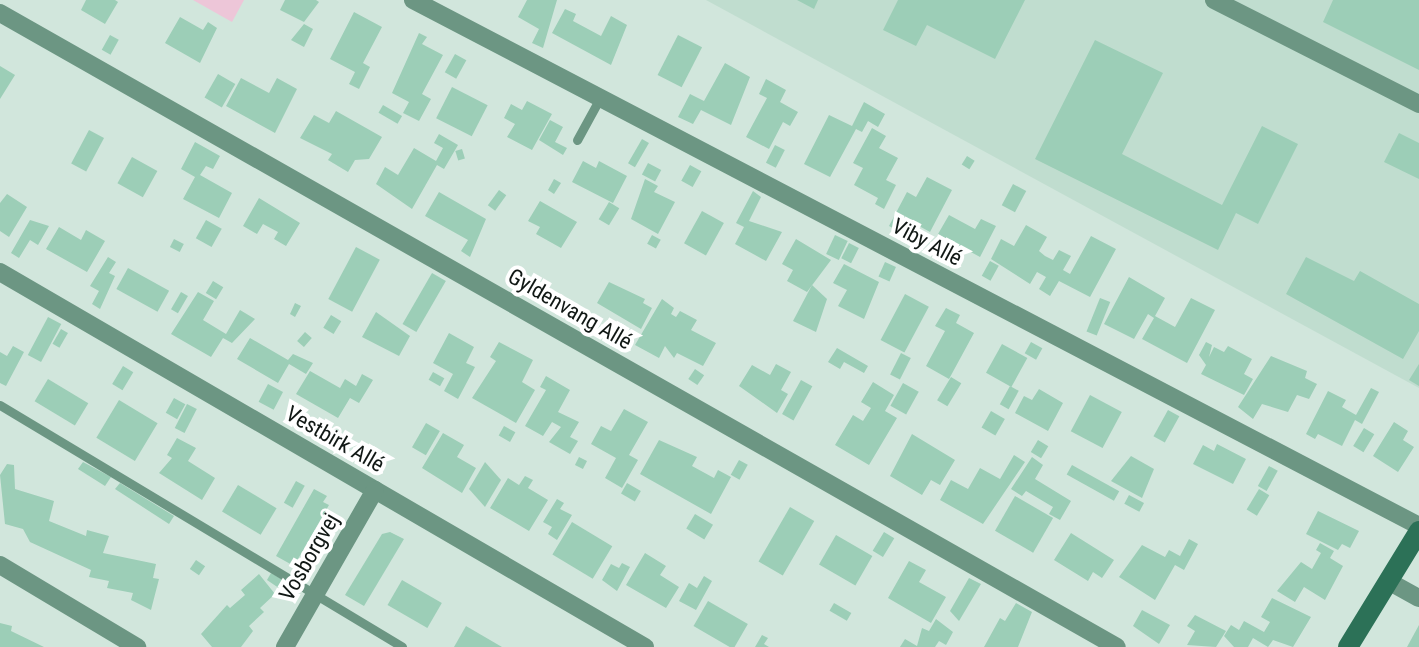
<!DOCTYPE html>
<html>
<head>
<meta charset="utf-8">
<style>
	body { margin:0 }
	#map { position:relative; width:1419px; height:647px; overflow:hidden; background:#d1e6dc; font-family:"Roboto Condensed",sans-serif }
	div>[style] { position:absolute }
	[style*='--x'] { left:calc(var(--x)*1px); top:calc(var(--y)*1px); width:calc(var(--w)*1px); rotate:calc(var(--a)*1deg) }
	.built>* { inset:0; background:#c0ddcf }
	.green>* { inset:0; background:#edc6d8 }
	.building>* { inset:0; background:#9cceb7; transform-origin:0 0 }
	.lane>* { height:9px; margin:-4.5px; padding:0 4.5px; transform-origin:4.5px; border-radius:4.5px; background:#6c9683 }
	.street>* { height:18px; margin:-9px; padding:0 9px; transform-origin:9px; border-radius:9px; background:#6c9683 }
	.secondary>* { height:20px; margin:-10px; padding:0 10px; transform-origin:10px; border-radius:10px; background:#2c7157 }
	span { translate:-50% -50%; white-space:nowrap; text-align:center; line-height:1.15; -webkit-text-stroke:8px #fff; paint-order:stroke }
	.street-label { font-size:22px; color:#101714 }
</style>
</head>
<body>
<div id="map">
	<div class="built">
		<div style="clip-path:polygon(706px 0,1419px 0,1419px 388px)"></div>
	</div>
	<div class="green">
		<div style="clip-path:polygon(193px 0,244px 0,232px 22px)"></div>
	</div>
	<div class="building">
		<div style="clip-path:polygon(86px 0,115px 0,118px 2px,105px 24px,81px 10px)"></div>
		<div style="clip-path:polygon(285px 0,316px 0,319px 2px,304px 22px,280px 10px)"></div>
		<div style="clip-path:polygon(527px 0,557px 0,543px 48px,532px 43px,539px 29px,518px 17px)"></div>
		<div style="clip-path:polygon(797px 0,818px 0,814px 9px)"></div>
		<div style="clip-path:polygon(898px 0,1025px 0,995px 59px,927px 25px,916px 46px,883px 30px)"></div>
		<div style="clip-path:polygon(1333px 0,1419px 0,1419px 70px,1323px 22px)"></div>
		<div style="clip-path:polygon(565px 9px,576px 14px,573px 21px,601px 36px,611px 16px,627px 25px,611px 65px,552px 33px)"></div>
		<div style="clip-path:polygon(354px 12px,382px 27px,363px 63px,370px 67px,359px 89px,349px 84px,355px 72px,330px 59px)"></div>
		<div style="clip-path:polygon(180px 17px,203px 30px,208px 22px,217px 28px,200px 63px,165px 43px)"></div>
		<div style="clip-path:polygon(304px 24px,313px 29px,304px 47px,291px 40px)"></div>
		<div style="clip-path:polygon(419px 33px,427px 37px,422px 44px,443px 55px,422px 94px,431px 99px,419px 121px,403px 113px,409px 102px,392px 93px)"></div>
		<div style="left:110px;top:35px;width:10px;height:17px;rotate:29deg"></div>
		<div style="left:678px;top:35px;width:27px;height:45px;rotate:27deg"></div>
		<div style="clip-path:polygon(1095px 40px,1163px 73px,1122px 154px,1222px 205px,1262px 126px,1298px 144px,1258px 224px,1236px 213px,1218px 250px,1035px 159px)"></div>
		<div style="left:455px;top:54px;width:13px;height:21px;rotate:29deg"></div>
		<div style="clip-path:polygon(725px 63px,750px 77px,731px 125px,701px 110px,693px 124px,678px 117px,690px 94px,704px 101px)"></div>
		<div style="clip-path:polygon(0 66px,15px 75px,0 99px)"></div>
		<div style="left:218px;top:74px;width:20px;height:27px;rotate:30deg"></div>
		<div style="clip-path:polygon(241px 78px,269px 93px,277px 78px,297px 89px,275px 133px,226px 106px)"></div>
		<div style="clip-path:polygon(766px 79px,786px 90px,780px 102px,798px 112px,790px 126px,783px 122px,769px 149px,746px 137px,767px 98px,759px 94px)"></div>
		<div style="left:452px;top:87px;width:40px;height:35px;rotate:27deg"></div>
		<div style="clip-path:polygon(527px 101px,552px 114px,532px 150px,507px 137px,515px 124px,504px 118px,511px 104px,522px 110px)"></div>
		<div style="clip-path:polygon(864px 102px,885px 114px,878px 127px,868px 121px,862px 132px,856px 129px,830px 177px,804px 164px,829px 115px,852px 126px)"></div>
		<div style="left:383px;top:105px;width:22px;height:9px;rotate:30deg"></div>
		<div style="clip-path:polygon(336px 111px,382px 137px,369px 159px,355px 160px,348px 172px,328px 160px,332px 154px,300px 138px,314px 115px,329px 123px)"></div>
		<div style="clip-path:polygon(550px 120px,563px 127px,555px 142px,567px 148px,563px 155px,539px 140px)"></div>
		<div style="clip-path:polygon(872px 128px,886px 136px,879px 148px,898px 158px,886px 180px,896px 185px,884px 209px,875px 204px,878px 198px,854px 185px,863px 168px,853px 163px)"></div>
		<div style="left:89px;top:130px;width:17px;height:38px;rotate:28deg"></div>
		<div style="clip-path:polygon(1399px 133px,1419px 143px,1419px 179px,1384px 162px)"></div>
		<div style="clip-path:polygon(439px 134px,458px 145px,444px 169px,437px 165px,412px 209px,376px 184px,385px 167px,398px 175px,414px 148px,436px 161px,443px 148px,434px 143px)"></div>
		<div style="left:642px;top:139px;width:8px;height:28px;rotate:30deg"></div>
		<div style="clip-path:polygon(195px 142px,220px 156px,213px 169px,206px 166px,200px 175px,232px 193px,219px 218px,183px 199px,195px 177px,181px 169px)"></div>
		<div style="left:775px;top:145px;width:11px;height:20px;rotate:27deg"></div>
		<div style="left:462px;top:149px;width:10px;height:7px;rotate:73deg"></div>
		<div style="left:967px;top:156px;width:9px;height:10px;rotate:32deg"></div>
		<div style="left:132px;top:157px;width:29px;height:30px;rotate:29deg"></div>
		<div style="clip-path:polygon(583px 161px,596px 168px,599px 161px,627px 176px,613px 203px,572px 182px)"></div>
		<div style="left:648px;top:163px;width:15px;height:13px;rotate:28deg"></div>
		<div style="left:690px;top:165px;width:13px;height:18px;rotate:29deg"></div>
		<div style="clip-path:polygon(927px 177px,952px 190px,930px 232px,919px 226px,912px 238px,889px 226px,907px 192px,916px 197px)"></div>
		<div style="clip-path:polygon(554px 179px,561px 183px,554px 194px,548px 190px)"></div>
		<div style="clip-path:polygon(645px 179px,658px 186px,654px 192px,675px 202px,658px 234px,631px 219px)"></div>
		<div style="left:1013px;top:184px;width:15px;height:24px;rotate:28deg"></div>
		<div style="left:499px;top:190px;width:9px;height:19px;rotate:36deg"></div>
		<div style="clip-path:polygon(753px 191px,761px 197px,749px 221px,782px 232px,766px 261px,735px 244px,744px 227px,736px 223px)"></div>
		<div style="clip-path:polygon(439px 192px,486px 219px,470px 257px,461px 251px,468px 240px,425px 216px)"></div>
		<div style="clip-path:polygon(7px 194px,27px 207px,9px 237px,0 231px,0 203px)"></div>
		<div style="clip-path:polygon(259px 198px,300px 223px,286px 246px,274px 239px,278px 232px,263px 224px,257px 234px,243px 226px)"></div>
		<div style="clip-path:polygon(540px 201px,577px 222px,561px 248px,536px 234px,540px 227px,528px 221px)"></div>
		<div style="left:609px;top:202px;width:12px;height:20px;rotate:31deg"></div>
		<div style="left:702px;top:211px;width:25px;height:37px;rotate:29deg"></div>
		<div style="clip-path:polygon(949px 215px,975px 229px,981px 219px,996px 226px,980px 257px,938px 234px)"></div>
		<div style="clip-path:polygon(30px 220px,49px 226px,38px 245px,30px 240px,19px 258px,11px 253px)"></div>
		<div style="left:206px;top:220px;width:18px;height:21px;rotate:29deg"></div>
		<div style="clip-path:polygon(1026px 225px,1047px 237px,1039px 251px,1045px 256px,1053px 260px,1059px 250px,1071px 256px,1063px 270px,1070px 274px,1091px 236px,1116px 249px,1090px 297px,1059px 281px,1050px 296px,1039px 289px,1046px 277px,1037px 272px,1030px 284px,991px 259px,1001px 239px,1014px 246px)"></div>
		<div style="clip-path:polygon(59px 227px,81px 240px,86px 230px,105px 241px,87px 272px,46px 249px)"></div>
		<div style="left:652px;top:235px;width:10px;height:10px;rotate:29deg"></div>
		<div style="left:835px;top:235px;width:14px;height:21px;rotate:25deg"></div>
		<div style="left:174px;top:239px;width:11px;height:9px;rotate:27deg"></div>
		<div style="clip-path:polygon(796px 239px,831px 260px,807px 292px,787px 281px,793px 270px,782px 264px)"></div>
		<div style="left:849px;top:243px;width:11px;height:17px;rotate:27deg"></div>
		<div style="left:356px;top:247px;width:27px;height:59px;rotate:28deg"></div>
		<div style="clip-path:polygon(108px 257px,116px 262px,109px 273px,115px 276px,100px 309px,92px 304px,99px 291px,90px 286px)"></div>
		<div style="clip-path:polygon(1306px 257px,1354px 281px,1360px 271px,1419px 304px,1419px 331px,1403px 359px,1286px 294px)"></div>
		<div style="left:990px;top:261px;width:10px;height:17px;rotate:29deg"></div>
		<div style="left:885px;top:262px;width:12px;height:16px;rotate:24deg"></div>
		<div style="clip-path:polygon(844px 264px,879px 282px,864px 319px,838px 306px,847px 290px,833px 283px)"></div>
		<div style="left:128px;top:268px;width:47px;height:24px;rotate:29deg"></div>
		<div style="left:432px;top:273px;width:16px;height:59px;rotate:30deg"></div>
		<div style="clip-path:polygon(1129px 277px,1165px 298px,1155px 316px,1175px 327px,1191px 298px,1215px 310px,1187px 363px,1142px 339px,1154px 318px,1148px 314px,1134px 339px,1104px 324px)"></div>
		<div style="left:213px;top:281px;width:12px;height:14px;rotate:31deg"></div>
		<div style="clip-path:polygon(609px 282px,645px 299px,643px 303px,652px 308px,641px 329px,597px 303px)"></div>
		<div style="clip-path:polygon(812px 285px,827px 299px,816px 332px,793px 321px)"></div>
		<div style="left:181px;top:292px;width:8px;height:20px;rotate:30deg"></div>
		<div style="clip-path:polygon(198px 292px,214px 301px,203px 320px,226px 334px,240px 310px,255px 319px,232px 343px,223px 338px,211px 357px,171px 334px)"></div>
		<div style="left:905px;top:294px;width:27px;height:52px;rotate:28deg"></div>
		<div style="left:1100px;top:298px;width:11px;height:36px;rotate:22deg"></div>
		<div style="clip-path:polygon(662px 299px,674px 308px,671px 314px,676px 317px,680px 311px,697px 320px,691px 330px,716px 343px,703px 366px,677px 353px,674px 358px,665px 346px,659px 358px,635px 345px)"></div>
		<div style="clip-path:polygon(295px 303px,301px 306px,295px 317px,290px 314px)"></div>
		<div style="clip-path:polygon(946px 308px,960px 315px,956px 323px,974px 333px,949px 379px,926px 366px,945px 331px,935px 326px)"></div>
		<div style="clip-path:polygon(376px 312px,410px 336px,399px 356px,362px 337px)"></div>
		<div style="left:331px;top:315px;width:12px;height:15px;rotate:31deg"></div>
		<div style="left:48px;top:317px;width:15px;height:43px;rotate:28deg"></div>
		<div style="left:61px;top:329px;width:8px;height:17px;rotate:30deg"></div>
		<div style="left:305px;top:332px;width:9px;height:12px;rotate:41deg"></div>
		<div style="clip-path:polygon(449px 333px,474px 347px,466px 363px,475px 367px,458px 399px,444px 391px,453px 374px,433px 363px)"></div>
		<div style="clip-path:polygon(250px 338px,288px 360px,293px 354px,313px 363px,306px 374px,289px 364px,278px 383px,237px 359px)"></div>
		<div style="clip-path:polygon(499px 342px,533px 360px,522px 382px,535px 390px,516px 423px,472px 398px,496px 361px,490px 357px)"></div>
		<div style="left:1031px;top:342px;width:13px;height:13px;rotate:29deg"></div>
		<div style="clip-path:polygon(1206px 342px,1212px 345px,1209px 357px,1214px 347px,1224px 352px,1228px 346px,1252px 359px,1244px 374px,1253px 379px,1244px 395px,1201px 374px,1206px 365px,1199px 355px)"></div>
		<div style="left:1002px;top:344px;width:29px;height:33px;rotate:29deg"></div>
		<div style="clip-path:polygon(13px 346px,24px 352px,6px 386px,0 383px,0 352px,7px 356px)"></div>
		<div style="clip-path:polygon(837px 348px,868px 366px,864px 373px,844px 362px,840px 369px,828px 362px)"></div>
		<div style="left:901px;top:353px;width:11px;height:24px;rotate:27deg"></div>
		<div style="clip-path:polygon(1271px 356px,1307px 371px,1305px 378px,1317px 384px,1309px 399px,1297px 395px,1288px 412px,1262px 404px,1253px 419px,1238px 407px)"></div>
		<div style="clip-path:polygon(776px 364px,791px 372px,781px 390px,788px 394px,777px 413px,739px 386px,752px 365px,770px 375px)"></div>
		<div style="clip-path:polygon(1419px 364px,1419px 386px,1409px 380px)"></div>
		<div style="left:123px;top:366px;width:12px;height:21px;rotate:31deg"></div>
		<div style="left:695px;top:369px;width:11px;height:12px;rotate:34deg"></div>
		<div style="clip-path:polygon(310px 371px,340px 388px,345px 379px,356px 386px,362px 374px,373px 380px,359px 403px,350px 398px,338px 418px,296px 394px)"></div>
		<div style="left:433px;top:372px;width:13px;height:9px;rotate:29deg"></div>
		<div style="clip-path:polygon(546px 376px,570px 390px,558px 412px,579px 422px,570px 437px,578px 441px,570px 454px,549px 442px,561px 427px,552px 422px,543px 436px,525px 426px,546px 390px,540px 387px)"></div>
		<div style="left:951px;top:377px;width:12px;height:27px;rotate:31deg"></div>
		<div style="left:48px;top:379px;width:47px;height:26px;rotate:31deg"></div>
		<div style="left:801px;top:380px;width:13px;height:39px;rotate:29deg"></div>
		<div style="clip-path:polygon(873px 382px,894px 395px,885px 411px,897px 418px,869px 465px,835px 445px,853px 415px,863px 421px,871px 408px,861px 402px)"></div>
		<div style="left:903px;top:383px;width:18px;height:26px;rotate:29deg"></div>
		<div style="left:268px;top:384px;width:17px;height:20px;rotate:28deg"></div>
		<div style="left:1010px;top:386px;width:10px;height:21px;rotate:29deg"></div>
		<div style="clip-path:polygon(1371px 388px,1379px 392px,1362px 424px,1355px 420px,1342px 446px,1318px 434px,1315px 439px,1306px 434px,1328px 391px,1346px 400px,1342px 407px,1356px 415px)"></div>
		<div style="clip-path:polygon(1039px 389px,1063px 403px,1048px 431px,1015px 413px,1024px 396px,1032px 400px)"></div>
		<div style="left:1090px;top:395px;width:36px;height:41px;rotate:28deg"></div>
		<div style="left:174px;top:398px;width:13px;height:17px;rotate:29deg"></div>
		<div style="left:119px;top:400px;width:45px;height:44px;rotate:31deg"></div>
		<div style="left:187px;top:404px;width:11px;height:27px;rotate:27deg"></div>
		<div style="clip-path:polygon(624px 409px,648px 422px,629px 455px,638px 460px,622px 488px,605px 478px,616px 458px,591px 444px,601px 426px,611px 431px)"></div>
		<div style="left:1168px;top:410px;width:13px;height:30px;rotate:29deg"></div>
		<div style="left:991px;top:411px;width:16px;height:19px;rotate:30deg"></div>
		<div style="clip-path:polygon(1394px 422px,1408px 431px,1403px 440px,1414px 447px,1398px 472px,1373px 456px)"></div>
		<div style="left:426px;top:423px;width:16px;height:28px;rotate:30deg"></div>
		<div style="left:504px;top:426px;width:13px;height:11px;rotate:29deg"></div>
		<div style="left:1364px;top:428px;width:12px;height:21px;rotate:31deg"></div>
		<div style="clip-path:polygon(443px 433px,464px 445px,457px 457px,476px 468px,462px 493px,422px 468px)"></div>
		<div style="clip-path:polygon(912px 434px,955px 460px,940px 485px,931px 480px,922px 495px,890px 476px)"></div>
		<div style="clip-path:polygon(177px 438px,196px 448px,188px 461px,215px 478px,202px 500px,159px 473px,172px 458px,167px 455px)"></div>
		<div style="clip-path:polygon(659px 440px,697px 457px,692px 466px,714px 478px,718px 470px,731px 477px,711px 514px,640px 474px)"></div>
		<div style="left:1038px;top:440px;width:12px;height:14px;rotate:31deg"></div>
		<div style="clip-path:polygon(1217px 444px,1246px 459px,1233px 484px,1193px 464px,1203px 445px,1214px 451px)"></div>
		<div style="clip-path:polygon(1014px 455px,1025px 462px,983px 524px,940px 500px,951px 480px,968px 489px,980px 468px,1000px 479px)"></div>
		<div style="clip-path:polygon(1131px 456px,1154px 469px,1142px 498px,1111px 481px)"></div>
		<div style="left:579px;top:457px;width:9px;height:9px;rotate:27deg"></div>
		<div style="clip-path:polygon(1032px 457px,1043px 465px,1035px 479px,1071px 501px,1060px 520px,1049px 514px,1053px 507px,1026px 491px,1022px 496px,1011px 489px)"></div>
		<div style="left:739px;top:460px;width:10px;height:17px;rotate:29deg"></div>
		<div style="clip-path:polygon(83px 462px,111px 477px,105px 486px,78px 469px)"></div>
		<div style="clip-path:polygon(485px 462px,501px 480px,485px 507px,469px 489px)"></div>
		<div style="clip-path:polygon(7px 464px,14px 465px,15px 489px,54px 501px,49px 521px,86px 536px,87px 530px,109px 536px,103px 553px,156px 564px,153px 578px,159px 579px,151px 610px,131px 600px,133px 593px,107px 588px,109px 581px,89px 577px,91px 570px,30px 542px,23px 529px,5px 524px,0 475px)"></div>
		<div style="left:1072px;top:465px;width:54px;height:11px;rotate:29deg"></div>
		<div style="left:1269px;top:466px;width:10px;height:23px;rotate:29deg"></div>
		<div style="clip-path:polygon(525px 476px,533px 480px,528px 488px,548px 500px,529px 531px,490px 508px,508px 478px,519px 485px)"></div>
		<div style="left:296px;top:481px;width:10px;height:25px;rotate:29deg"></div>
		<div style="clip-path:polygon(120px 483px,174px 516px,169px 524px,115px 489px)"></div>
		<div style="left:627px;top:483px;width:16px;height:12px;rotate:30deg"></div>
		<div style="left:238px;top:485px;width:45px;height:31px;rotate:31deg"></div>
		<div style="clip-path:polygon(314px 489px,327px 496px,323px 502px,329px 505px,294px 566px,276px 556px)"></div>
		<div style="left:1259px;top:489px;width:12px;height:24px;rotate:31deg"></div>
		<div style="left:1129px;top:495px;width:17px;height:10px;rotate:28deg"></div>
		<div style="left:1015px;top:496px;width:44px;height:40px;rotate:30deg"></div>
		<div style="clip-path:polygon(557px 499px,564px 503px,560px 509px,572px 515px,557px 540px,548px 534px,552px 527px,543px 522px)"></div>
		<div style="left:790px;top:507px;width:28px;height:63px;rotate:30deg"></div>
		<div style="clip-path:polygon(1318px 511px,1359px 531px,1350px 548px,1342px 544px,1338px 550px,1306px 534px)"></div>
		<div style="left:695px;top:514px;width:21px;height:17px;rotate:31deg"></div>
		<div style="left:572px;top:522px;width:47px;height:38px;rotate:31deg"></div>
		<div style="clip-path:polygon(390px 532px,404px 539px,364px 606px,345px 595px,382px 534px)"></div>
		<div style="left:884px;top:532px;width:12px;height:22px;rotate:31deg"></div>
		<div style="clip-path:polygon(1071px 533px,1114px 560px,1102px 578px,1093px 572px,1088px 581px,1054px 560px)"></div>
		<div style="left:836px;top:535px;width:42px;height:34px;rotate:30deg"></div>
		<div style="clip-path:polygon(1189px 539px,1198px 544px,1184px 570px,1175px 565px,1155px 600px,1119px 577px,1142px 545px,1165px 557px,1169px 550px,1180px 556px)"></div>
		<div style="clip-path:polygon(1320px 543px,1334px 551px,1330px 558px,1343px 566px,1325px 600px,1304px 587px,1295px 602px,1277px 591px,1301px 562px,1312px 569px,1321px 553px,1316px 550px)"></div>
		<div style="clip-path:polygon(645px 553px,666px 566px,660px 575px,679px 587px,666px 608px,626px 585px)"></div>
		<div style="left:196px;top:560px;width:11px;height:11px;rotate:34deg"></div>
		<div style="clip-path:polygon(909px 561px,926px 570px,919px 582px,946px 597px,931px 623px,888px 598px)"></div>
		<div style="clip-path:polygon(622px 563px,630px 567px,617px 591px,602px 580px,611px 564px,619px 568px)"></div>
		<div style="clip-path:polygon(271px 573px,298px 589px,292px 597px,267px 580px)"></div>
		<div style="clip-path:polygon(259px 574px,275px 594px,260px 608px,264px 612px,249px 626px,253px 631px,241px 647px,212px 647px,201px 634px,227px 605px,230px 608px,245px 595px,241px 590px)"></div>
		<div style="clip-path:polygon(704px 576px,712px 581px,696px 610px,679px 601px,689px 583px,697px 588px)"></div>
		<div style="clip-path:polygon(969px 578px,981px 584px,959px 621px,950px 611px)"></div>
		<div style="left:402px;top:580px;width:46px;height:29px;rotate:30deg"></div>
		<div style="clip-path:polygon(1272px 598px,1311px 617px,1293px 647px,1273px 640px,1268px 647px,1253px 638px,1248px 647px,1234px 647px,1224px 636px,1231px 625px,1239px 630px,1244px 621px,1264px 632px,1270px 622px,1261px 617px)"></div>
		<div style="left:708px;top:601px;width:46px;height:29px;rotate:30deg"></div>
		<div style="left:834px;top:603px;width:20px;height:9px;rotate:30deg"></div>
		<div style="clip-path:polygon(1016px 603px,1032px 612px,1018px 647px,984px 647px,1000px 618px,1005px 621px)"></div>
		<div style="clip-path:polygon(1142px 610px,1170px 625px,1159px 644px,1133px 626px)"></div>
		<div style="clip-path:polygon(1195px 615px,1226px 631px,1216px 647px,1187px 645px,1195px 631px,1187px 626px)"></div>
		<div style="clip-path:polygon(936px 619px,953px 632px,946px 645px,939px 641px,935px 647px,900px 647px,905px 639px,917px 646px,922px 628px,929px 631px)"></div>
		<div style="clip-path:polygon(0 623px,12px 626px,11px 631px,44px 647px,0 647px)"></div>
		<div style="clip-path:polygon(1419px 625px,1419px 647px,1407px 647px)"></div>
		<div style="clip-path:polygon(466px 626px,502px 647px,454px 647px)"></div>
		<div style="clip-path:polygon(762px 635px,768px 638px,764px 644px,769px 647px,755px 647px)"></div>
	</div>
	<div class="lane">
		<div style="--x:577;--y:140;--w:48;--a:-61.3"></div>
		<div style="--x:0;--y:405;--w:469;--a:31"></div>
	</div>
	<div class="street">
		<div style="--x:413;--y:0;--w:1135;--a:27.6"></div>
		<div style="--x:1214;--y:0;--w:230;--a:26.9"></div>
		<div style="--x:0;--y:13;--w:1284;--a:29.58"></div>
		<div style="--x:0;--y:272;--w:746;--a:30.17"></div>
		<div style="--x:0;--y:565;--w:160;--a:30.9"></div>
		<div style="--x:1388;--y:581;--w:35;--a:29"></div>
		<div style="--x:285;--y:647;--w:181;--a:-60.2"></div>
	</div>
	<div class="secondary">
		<div style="--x:1348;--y:647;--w:136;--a:-58.5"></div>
	</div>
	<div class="street-label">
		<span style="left:927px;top:242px;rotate:28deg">Viby Allé</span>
		<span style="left:570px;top:309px;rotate:30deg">Gyldenvang Allé</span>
		<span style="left:335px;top:439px;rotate:30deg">Vestbirk Allé</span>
		<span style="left:309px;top:557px;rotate:-60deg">Vosborgvej</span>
	</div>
</div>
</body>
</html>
